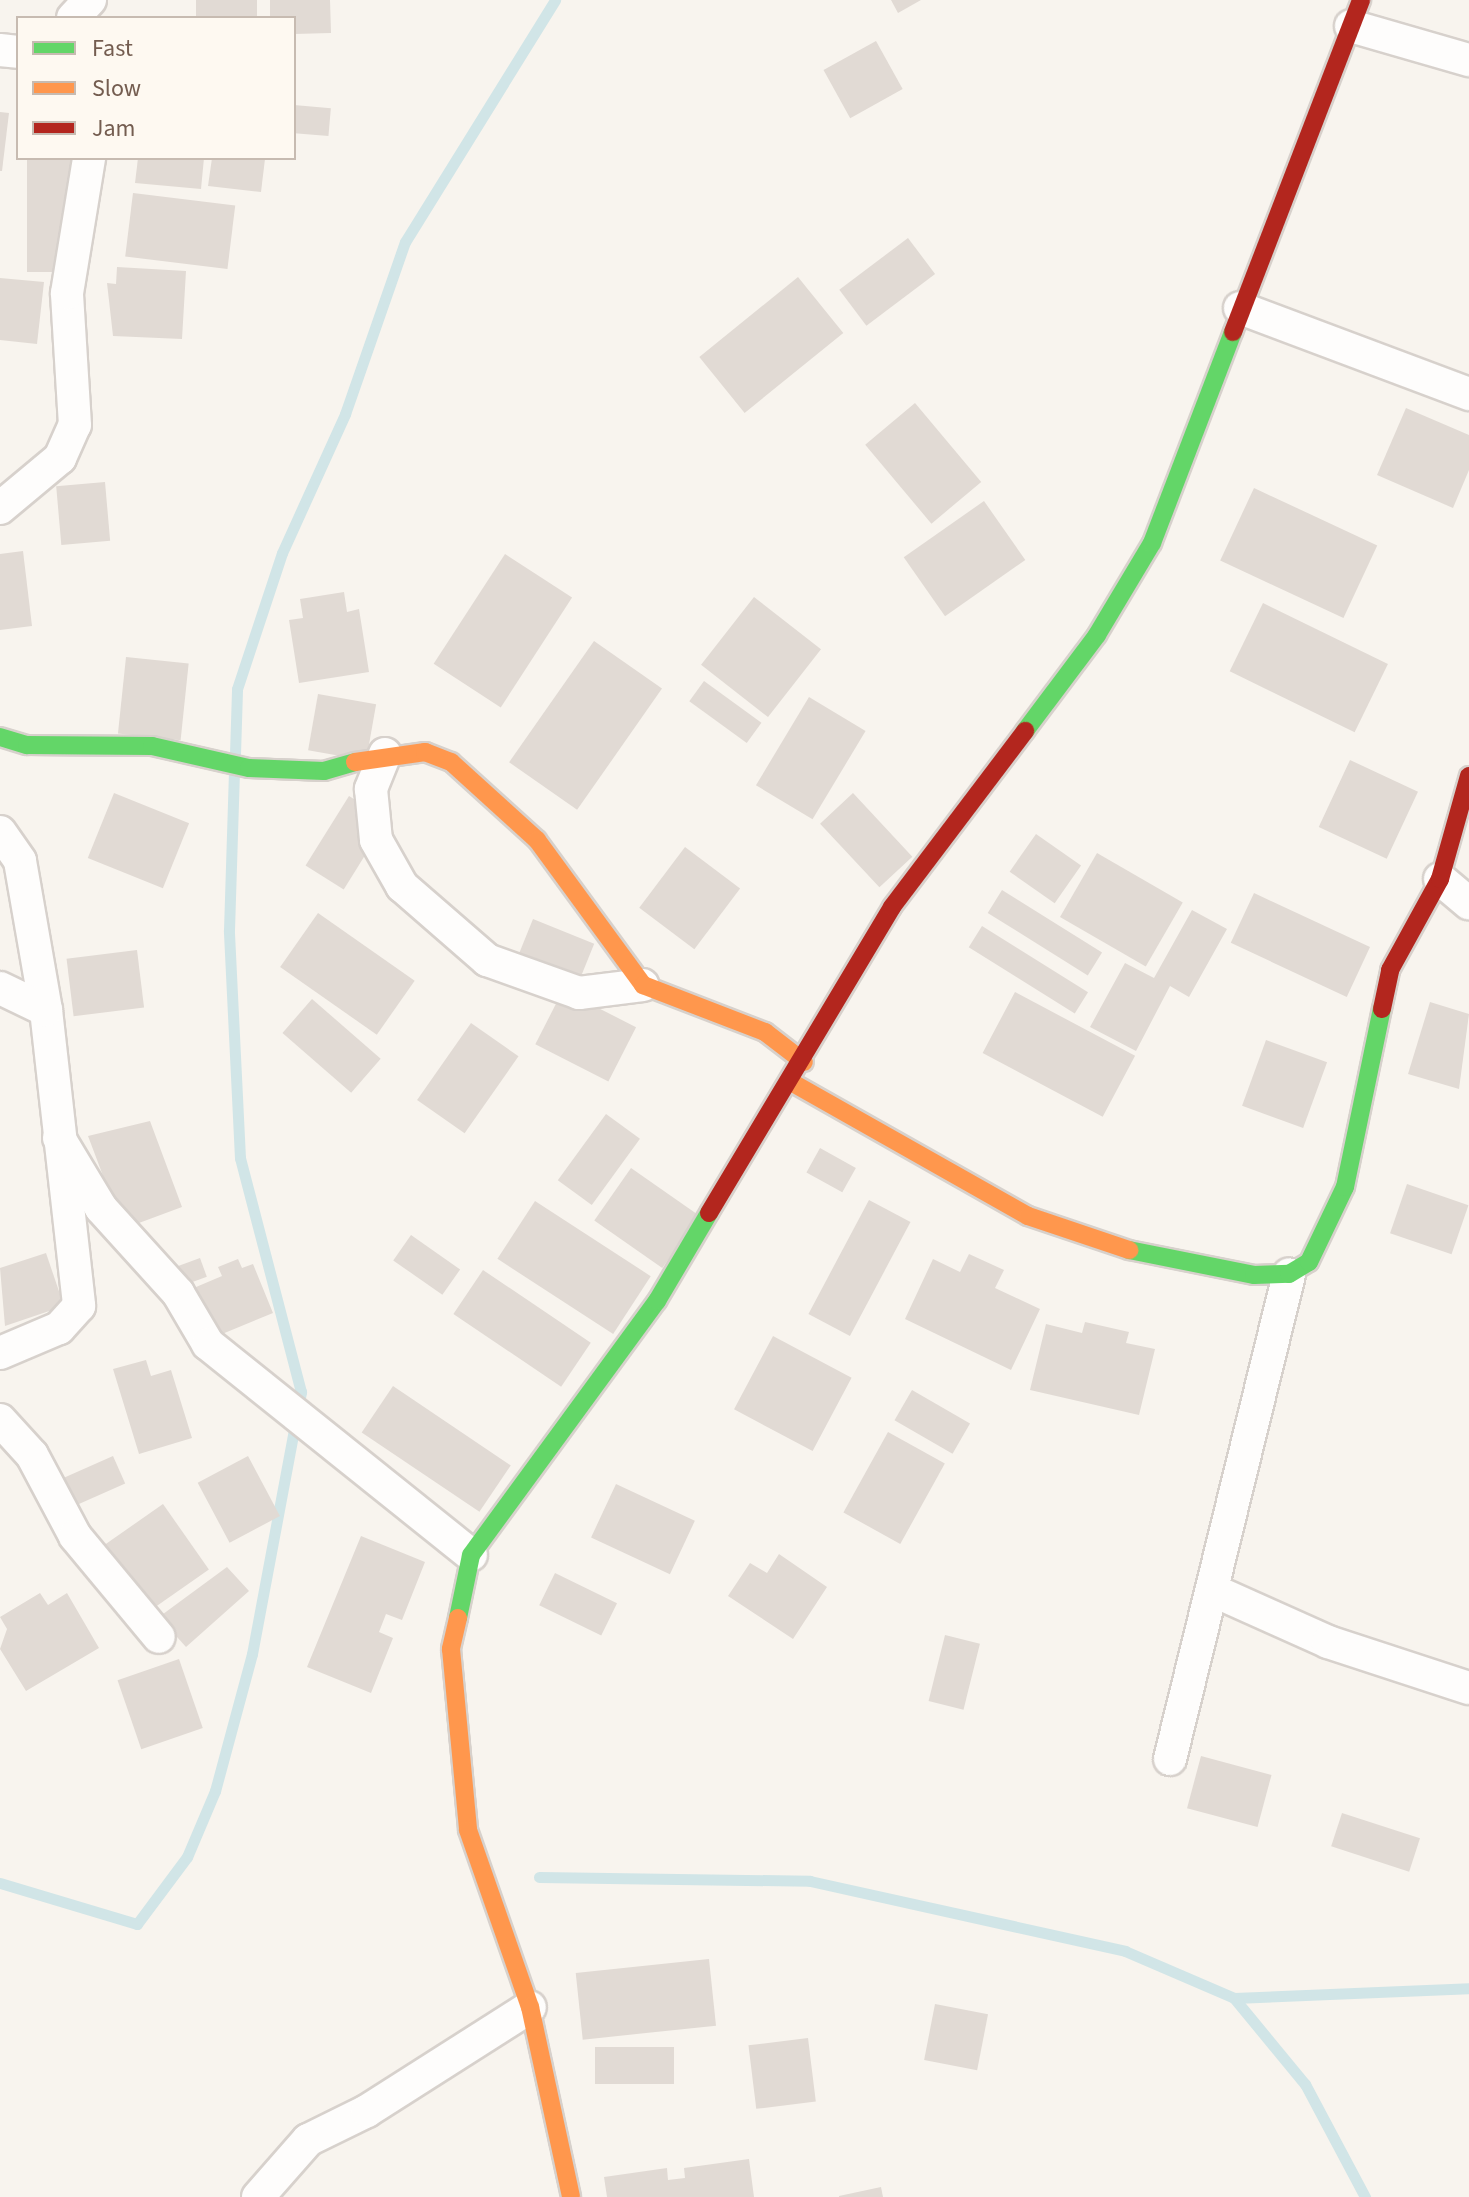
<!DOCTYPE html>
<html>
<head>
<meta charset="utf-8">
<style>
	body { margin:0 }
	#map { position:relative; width:1469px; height:2197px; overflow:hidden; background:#f8f4ee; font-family:"Source Sans 3",sans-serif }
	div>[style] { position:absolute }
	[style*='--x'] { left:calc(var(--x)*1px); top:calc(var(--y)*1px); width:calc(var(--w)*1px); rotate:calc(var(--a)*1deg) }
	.stream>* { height:11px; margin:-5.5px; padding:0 5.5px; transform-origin:5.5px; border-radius:5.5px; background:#d1e5e7 }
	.building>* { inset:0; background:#e1dad4; transform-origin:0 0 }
	.roads { filter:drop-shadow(2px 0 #d7d1cc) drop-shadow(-2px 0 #d7d1cc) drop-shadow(0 2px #d7d1cc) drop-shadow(0 -2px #d7d1cc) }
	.street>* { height:32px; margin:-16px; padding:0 16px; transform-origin:16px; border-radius:16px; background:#fefdfc }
	.fast>* { height:18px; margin:-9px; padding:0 9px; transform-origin:9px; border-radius:9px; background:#63d668 }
	.slow>* { height:18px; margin:-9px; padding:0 9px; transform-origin:9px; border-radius:9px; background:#ff974d }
	.jam>* { height:18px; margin:-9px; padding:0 9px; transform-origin:9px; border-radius:9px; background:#b3261e }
	span { translate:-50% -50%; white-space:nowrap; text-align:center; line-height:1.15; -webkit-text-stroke:7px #fef9f1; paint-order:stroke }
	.legend { position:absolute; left:16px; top:16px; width:280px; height:144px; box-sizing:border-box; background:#fef9f1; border:2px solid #c7bbb1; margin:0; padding:10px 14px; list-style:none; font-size:24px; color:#745d50 }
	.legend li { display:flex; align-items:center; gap:16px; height:40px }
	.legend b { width:40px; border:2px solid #c7bbb1 }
</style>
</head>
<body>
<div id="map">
	<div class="stream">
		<div style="--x:235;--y:754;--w:65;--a:-88.2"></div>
		<div style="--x:237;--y:689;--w:143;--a:-71.7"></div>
		<div style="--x:282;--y:553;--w:153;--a:-65.6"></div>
		<div style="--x:345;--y:414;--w:182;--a:-70.8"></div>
		<div style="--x:405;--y:242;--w:285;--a:-58.2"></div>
		<div style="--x:539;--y:1877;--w:271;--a:0.8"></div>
		<div style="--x:810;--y:1881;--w:323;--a:12.5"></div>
		<div style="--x:1125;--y:1951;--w:119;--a:23.3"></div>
		<div style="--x:1234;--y:1998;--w:235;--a:-2.4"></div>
		<div style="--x:0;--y:1883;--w:143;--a:16.7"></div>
		<div style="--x:137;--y:1924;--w:84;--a:-53.3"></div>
		<div style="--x:187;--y:1857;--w:72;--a:-67"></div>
		<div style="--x:215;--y:1791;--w:142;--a:-74.9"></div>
		<div style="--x:252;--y:1654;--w:267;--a:-79.4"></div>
		<div style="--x:301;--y:1392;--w:242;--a:-104.6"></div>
		<div style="--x:240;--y:1158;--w:228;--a:-92.8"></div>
		<div style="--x:229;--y:930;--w:155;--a:-88.2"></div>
		<div style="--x:1234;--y:1998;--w:112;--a:50.5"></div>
		<div style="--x:1305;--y:2084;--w:128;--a:62"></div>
	</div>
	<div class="building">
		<div style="left:196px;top:0;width:61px;height:18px"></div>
		<div style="clip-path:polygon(270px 0,330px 0,331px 33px,294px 34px,294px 18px,270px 18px)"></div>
		<div style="clip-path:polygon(891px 0,921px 0,898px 13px)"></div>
		<div style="left:876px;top:41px;width:55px;height:60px;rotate:61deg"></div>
		<div style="left:294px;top:105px;width:37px;height:28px;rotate:5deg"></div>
		<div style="clip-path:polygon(0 112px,9px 113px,2px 171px,0 171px)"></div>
		<div style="left:27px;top:158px;width:49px;height:114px"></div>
		<div style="clip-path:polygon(138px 158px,204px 158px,201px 189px,135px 183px)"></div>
		<div style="clip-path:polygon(212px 158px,265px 159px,261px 192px,208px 186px)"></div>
		<div style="left:133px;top:193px;width:103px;height:64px;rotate:7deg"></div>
		<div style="left:908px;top:238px;width:45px;height:86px;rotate:53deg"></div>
		<div style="clip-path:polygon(117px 267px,186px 271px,182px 339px,113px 336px,107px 283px,116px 284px)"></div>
		<div style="left:798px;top:277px;width:72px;height:127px;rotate:51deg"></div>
		<div style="clip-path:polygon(0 278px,44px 282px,37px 344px,0 340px)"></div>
		<div style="left:915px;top:403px;width:103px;height:65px;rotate:50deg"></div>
		<div style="clip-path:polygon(1406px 408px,1469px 435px,1469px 470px,1453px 508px,1377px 475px)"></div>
		<div style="left:105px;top:482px;width:59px;height:49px;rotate:85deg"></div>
		<div style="left:1254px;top:488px;width:136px;height:80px;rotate:25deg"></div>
		<div style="left:984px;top:501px;width:72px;height:98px;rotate:55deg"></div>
		<div style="clip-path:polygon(23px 551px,32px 626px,0 630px,0 554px)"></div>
		<div style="left:505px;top:554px;width:80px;height:131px;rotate:33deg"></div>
		<div style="clip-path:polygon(344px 592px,347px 612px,359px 609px,369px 672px,299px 683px,289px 620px,303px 618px,300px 599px)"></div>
		<div style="left:754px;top:597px;width:85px;height:86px;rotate:38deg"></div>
		<div style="left:1263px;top:603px;width:139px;height:76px;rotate:26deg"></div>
		<div style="left:594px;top:641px;width:83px;height:148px;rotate:35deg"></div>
		<div style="left:126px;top:657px;width:63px;height:77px;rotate:6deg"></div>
		<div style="left:704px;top:681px;width:71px;height:25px;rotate:36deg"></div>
		<div style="left:318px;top:694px;width:59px;height:57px;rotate:10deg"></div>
		<div style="left:809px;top:697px;width:66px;height:103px;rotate:31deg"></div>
		<div style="left:1350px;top:760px;width:75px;height:74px;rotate:25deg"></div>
		<div style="left:114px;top:793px;width:81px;height:70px;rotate:22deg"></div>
		<div style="left:853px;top:793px;width:87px;height:45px;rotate:47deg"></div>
		<div style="left:349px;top:796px;width:45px;height:82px;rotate:32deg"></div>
		<div style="left:1036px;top:834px;width:55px;height:46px;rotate:35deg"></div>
		<div style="left:685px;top:847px;width:69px;height:76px;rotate:37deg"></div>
		<div style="left:1097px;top:853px;width:99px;height:74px;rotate:30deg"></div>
		<div style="left:1002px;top:890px;width:118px;height:27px;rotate:32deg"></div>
		<div style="left:1254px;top:893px;width:128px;height:55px;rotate:25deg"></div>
		<div style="clip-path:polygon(1192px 910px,1227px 929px,1189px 997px,1170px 986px,1136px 1051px,1090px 1027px,1125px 963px,1154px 978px)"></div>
		<div style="left:318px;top:913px;width:118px;height:66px;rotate:35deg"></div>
		<div style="left:533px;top:919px;width:66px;height:45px;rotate:22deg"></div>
		<div style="left:982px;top:926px;width:125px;height:25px;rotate:32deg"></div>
		<div style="left:137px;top:950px;width:58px;height:71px;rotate:83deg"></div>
		<div style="left:563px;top:990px;width:82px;height:61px;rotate:27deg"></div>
		<div style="left:1015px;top:992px;width:136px;height:69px;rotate:28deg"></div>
		<div style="left:312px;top:999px;width:91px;height:45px;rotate:41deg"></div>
		<div style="clip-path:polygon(1430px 1002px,1469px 1014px,1459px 1089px,1408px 1074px)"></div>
		<div style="left:471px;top:1023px;width:58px;height:94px;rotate:35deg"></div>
		<div style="left:1266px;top:1040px;width:65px;height:70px;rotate:20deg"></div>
		<div style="left:606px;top:1114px;width:42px;height:82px;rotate:36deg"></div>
		<div style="clip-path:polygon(150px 1121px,182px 1207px,112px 1233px,108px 1189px,88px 1136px)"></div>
		<div style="left:820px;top:1148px;width:41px;height:28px;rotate:29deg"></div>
		<div style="left:631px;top:1168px;width:83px;height:64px;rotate:35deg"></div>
		<div style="left:1407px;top:1184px;width:65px;height:52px;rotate:19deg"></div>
		<div style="left:869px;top:1200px;width:47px;height:129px;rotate:28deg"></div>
		<div style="left:535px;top:1201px;width:138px;height:69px;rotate:33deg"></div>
		<div style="left:411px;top:1235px;width:60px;height:31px;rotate:35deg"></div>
		<div style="clip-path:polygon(46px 1253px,64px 1306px,5px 1326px,0 1268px)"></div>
		<div style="clip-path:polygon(969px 1254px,1004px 1270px,995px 1288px,1040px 1309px,1011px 1370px,905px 1319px,933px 1259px,960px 1272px)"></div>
		<div style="left:200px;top:1258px;width:20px;height:29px;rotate:70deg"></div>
		<div style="clip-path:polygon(238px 1259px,242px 1268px,253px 1264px,273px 1313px,210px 1339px,189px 1290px,222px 1276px,218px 1267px)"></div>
		<div style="left:483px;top:1270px;width:130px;height:53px;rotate:34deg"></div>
		<div style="clip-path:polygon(1085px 1322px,1129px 1332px,1126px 1343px,1155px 1349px,1139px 1415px,1030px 1390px,1046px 1324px,1082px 1333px)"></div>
		<div style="left:773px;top:1336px;width:89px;height:83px;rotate:28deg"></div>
		<div style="clip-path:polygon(146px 1360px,151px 1376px,171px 1370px,192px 1438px,139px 1454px,113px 1369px)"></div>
		<div style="left:393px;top:1386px;width:142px;height:56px;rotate:34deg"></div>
		<div style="left:912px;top:1390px;width:67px;height:35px;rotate:30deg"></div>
		<div style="left:888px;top:1432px;width:65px;height:92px;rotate:29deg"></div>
		<div style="left:113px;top:1456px;width:30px;height:63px;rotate:66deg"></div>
		<div style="left:248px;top:1456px;width:68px;height:57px;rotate:62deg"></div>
		<div style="left:616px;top:1484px;width:87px;height:59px;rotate:25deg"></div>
		<div style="left:163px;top:1504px;width:80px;height:72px;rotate:55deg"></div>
		<div style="clip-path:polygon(361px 1536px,425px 1562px,402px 1620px,386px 1614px,379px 1632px,393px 1638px,371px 1693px,307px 1667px)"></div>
		<div style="clip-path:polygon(779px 1554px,827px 1587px,793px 1639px,728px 1596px,750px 1563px,767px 1573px)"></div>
		<div style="clip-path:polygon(227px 1567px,249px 1591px,186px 1647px,159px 1617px)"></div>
		<div style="left:555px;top:1573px;width:69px;height:36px;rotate:26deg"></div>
		<div style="clip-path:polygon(40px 1593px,48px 1605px,67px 1593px,99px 1648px,26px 1691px,0 1649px,7px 1629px,0 1617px)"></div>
		<div style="left:945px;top:1635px;width:36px;height:68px;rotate:14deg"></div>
		<div style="left:179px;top:1659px;width:73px;height:65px;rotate:71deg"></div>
		<div style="left:1201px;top:1756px;width:73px;height:54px;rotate:15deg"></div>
		<div style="left:1342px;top:1813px;width:82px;height:35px;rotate:18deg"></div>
		<div style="left:709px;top:1959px;width:67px;height:134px;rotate:84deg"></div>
		<div style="left:935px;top:2004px;width:54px;height:57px;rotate:11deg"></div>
		<div style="left:808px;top:2038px;width:64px;height:60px;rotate:83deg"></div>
		<div style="left:595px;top:2047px;width:79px;height:37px"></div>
		<div style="clip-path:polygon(749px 2159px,754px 2197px,607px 2197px,604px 2177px,667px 2168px,668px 2180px,685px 2178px,684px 2168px)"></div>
		<div style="clip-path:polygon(881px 2187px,883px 2197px,839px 2197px,839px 2196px)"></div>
	</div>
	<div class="roads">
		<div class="street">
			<div style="--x:73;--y:18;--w:25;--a:-47"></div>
			<div style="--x:1351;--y:26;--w:123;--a:16.1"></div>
			<div style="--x:0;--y:50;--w:18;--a:6"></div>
			<div style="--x:1240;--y:308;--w:245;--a:20.6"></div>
			<div style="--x:0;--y:508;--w:78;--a:-39.8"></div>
			<div style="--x:60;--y:458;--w:36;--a:-66"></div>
			<div style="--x:75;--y:425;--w:132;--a:-93.5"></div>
			<div style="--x:67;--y:293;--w:137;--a:-80.7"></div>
			<div style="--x:385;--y:754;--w:38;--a:112"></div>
			<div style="--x:371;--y:789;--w:51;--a:84.4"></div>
			<div style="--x:376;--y:840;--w:53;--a:60.5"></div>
			<div style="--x:402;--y:886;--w:113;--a:41"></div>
			<div style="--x:487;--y:960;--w:98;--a:19.7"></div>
			<div style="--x:579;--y:993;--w:64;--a:-7.1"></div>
			<div style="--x:0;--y:832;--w:35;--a:55"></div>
			<div style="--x:20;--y:861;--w:151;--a:80.1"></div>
			<div style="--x:46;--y:1010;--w:298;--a:83.6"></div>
			<div style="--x:79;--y:1306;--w:30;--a:132"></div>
			<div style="--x:59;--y:1328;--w:64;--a:157"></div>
			<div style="--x:1440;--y:879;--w:38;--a:40"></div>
			<div style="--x:0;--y:988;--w:51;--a:25.6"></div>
			<div style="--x:59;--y:1138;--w:82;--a:59"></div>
			<div style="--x:101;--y:1208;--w:115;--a:47.8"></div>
			<div style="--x:178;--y:1293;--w:59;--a:59.5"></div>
			<div style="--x:208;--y:1344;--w:337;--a:38.7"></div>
			<div style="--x:0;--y:1420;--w:47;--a:47.6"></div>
			<div style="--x:32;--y:1455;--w:92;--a:62"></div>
			<div style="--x:75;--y:1536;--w:131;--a:50.3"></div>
			<div style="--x:1212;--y:1590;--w:127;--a:24.1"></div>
			<div style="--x:1328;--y:1642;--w:148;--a:18.1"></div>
			<div style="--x:1170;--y:1759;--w:499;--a:-76.2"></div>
			<div style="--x:258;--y:2197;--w:76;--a:-48.7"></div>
			<div style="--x:308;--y:2140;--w:66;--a:-26.2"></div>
			<div style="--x:367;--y:2111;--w:193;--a:-32.5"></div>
		</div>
		<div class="fast">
			<div style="--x:1025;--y:731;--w:120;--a:-53.1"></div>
			<div style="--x:1097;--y:635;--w:107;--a:-59.1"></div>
			<div style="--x:1152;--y:543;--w:226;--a:-69"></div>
			<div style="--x:0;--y:737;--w:28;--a:17"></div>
			<div style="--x:27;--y:745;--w:125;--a:0.5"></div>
			<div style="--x:152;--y:746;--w:99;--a:12.8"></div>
			<div style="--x:249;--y:768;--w:75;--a:2.3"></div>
			<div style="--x:324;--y:771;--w:32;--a:-16"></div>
			<div style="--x:1129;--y:1250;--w:127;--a:11.3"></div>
			<div style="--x:1254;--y:1275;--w:35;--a:-2"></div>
			<div style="--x:1289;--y:1274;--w:23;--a:-31"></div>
			<div style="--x:1309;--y:1262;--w:83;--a:-64.4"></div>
			<div style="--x:1345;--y:1187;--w:182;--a:-78.3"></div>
			<div style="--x:458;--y:1618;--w:64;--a:-78.3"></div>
			<div style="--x:471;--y:1555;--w:315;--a:-53.8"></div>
			<div style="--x:657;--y:1301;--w:102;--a:-59.4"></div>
		</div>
		<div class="slow">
			<div style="--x:355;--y:762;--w:71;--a:-8.1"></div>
			<div style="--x:425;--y:752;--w:28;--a:21"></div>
			<div style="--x:451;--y:762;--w:116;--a:42.2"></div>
			<div style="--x:537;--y:840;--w:180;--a:53.8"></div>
			<div style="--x:643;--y:985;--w:131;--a:21.1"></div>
			<div style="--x:765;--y:1032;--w:49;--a:37.6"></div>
			<div style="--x:791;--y:1082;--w:272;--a:29.5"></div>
			<div style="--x:1028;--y:1216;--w:107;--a:18.6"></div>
			<div style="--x:458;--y:1618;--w:32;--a:103"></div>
			<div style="--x:451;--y:1649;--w:182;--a:84.6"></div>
			<div style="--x:468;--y:1830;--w:188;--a:70.7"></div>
			<div style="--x:530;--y:2007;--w:194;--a:77.8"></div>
		</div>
		<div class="jam">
			<div style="--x:1233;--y:332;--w:356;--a:-68.9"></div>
			<div style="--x:1382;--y:1009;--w:40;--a:-78"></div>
			<div style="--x:1390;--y:970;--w:104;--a:-61.2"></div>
			<div style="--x:1440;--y:879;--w:107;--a:-74.3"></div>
			<div style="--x:709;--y:1213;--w:357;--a:-59.1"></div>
			<div style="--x:892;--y:907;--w:221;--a:-52.9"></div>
		</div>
	</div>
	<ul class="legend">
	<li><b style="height:10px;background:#63d668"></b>Fast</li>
	<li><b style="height:10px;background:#ff974d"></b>Slow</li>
	<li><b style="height:10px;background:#b3261e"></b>Jam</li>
	</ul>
</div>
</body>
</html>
